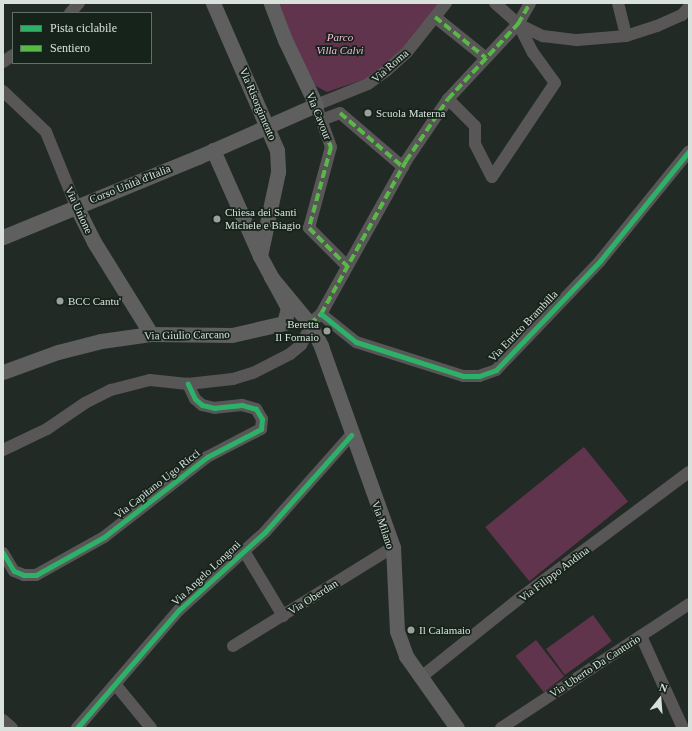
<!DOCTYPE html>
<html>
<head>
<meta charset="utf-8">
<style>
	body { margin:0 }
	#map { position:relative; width:692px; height:731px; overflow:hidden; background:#222a25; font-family:Georgia,serif }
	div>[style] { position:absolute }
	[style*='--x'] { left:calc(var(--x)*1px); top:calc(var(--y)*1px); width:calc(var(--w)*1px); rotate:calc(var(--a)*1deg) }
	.green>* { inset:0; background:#60344d; transform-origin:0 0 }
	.minor>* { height:12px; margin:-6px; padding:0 6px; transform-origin:6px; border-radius:6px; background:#585656 }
	.major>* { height:15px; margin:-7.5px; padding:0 7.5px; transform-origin:7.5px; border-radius:7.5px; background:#5f5f5f }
	.quiet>* { height:4px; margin-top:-2px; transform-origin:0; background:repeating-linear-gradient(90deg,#58b947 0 8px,transparent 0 12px) }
	.cycleway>* { height:5px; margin:-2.5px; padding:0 2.5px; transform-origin:2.5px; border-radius:2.5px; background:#2db169 }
	.dots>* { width:11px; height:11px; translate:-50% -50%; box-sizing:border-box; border:2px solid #16231b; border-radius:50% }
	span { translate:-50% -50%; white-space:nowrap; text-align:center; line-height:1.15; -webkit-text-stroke:3.5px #16231b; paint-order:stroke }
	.park-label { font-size:11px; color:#f7bada; font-style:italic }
	.street-label { font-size:11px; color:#d8e1db }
	.poi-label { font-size:11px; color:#d8e1db }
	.left { translate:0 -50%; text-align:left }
	.right { translate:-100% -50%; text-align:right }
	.frame { position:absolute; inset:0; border:4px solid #d8e1db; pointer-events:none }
	.legend { position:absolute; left:12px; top:12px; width:140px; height:52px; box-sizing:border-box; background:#16231b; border:1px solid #646f68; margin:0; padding:5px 7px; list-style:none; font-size:12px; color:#d8e1db }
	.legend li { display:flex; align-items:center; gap:8px; height:20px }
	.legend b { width:20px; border:1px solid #646f68 }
	.north { position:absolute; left:640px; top:679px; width:40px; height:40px; -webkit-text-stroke:3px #16231b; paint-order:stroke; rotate:17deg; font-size:11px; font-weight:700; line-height:16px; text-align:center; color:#d8e1db }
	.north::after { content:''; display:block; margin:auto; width:14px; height:18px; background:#d8e1db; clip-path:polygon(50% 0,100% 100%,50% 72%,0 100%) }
</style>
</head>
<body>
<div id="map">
	<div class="green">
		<div style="clip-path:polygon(277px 3px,444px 3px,406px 48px,368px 78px,327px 92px,312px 84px)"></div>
		<div style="left:584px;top:447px;width:70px;height:127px;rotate:51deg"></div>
		<div style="left:593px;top:615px;width:32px;height:58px;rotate:54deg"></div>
		<div style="left:536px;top:640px;width:46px;height:26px;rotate:52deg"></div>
	</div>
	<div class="minor">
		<div style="--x:495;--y:3;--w:31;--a:42"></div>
		<div style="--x:518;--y:24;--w:28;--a:26"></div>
		<div style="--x:543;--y:36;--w:34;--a:7"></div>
		<div style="--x:577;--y:40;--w:49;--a:-4.7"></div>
		<div style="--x:626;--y:36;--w:33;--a:-18"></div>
		<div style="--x:657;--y:26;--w:27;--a:-24"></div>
		<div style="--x:682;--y:15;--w:11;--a:-49"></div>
		<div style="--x:618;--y:3;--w:34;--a:76"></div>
		<div style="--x:70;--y:13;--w:13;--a:-48"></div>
		<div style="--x:435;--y:17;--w:65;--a:38.8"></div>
		<div style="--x:3;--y:62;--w:12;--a:-35"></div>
		<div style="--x:3;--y:91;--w:59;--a:43.6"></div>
		<div style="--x:46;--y:132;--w:80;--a:67.9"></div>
		<div style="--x:448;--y:99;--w:38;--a:45"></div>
		<div style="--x:475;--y:126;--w:18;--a:90"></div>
		<div style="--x:475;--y:144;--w:37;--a:63"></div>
		<div style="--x:492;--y:177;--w:113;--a:-56.2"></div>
		<div style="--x:555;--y:83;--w:37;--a:-126"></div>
		<div style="--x:533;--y:53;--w:33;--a:-117"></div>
		<div style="--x:321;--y:120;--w:20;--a:-20"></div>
		<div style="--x:340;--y:113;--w:83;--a:40.6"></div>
		<div style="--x:347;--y:266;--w:54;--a:-135"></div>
		<div style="--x:309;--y:228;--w:84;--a:-74.8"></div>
		<div style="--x:331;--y:147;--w:45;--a:-109.7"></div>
		<div style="--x:316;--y:105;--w:56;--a:-22"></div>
		<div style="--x:368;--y:84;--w:24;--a:-36"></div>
		<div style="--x:387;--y:70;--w:27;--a:-42"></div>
		<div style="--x:407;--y:52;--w:63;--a:-51.5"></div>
		<div style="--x:321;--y:314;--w:45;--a:38.7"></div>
		<div style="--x:356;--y:342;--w:112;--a:17.6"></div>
		<div style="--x:463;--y:376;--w:16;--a:0"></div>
		<div style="--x:479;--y:376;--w:18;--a:-19"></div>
		<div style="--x:496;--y:370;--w:151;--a:-46.3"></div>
		<div style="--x:600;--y:261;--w:141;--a:-51"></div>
		<div style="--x:315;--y:319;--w:8;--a:-40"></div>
		<div style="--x:321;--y:314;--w:175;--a:-60.9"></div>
		<div style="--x:406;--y:161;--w:75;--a:-55.9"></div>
		<div style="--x:448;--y:99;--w:103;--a:-47"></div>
		<div style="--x:518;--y:24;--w:24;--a:-60"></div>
		<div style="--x:3;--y:450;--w:49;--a:-25.5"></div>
		<div style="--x:47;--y:429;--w:46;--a:-34.4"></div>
		<div style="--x:85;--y:403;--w:29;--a:-27"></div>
		<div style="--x:111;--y:390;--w:40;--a:-14.4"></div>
		<div style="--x:150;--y:380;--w:38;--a:6"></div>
		<div style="--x:188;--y:384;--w:45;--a:-6.3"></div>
		<div style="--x:233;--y:379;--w:21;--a:-17"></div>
		<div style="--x:253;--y:373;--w:42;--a:-27.2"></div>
		<div style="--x:290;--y:354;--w:14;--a:-39"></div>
		<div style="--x:301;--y:345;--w:16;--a:-63"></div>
		<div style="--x:244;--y:551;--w:76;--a:59"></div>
		<div style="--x:3;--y:553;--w:21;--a:59"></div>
		<div style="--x:14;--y:571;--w:11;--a:22"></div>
		<div style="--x:24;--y:575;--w:12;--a:0"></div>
		<div style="--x:36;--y:575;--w:78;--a:-29.2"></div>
		<div style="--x:104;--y:537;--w:130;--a:-37.8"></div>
		<div style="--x:207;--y:457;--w:61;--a:-27.4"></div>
		<div style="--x:261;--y:429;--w:10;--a:-84"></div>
		<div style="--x:262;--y:419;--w:12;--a:-121"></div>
		<div style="--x:256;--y:409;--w:15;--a:-164"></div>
		<div style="--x:242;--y:405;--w:27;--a:174"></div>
		<div style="--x:215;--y:408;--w:13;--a:-167"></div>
		<div style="--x:202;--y:405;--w:9;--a:-139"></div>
		<div style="--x:195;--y:399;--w:17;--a:-115"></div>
		<div style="--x:641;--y:636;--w:101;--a:65.5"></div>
		<div style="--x:233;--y:646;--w:188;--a:-31.7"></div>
		<div style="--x:420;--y:678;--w:128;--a:-38.7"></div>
		<div style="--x:520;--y:598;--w:211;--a:-36.7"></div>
		<div style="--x:115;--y:684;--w:57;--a:50.7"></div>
		<div style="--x:3;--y:720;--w:12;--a:42"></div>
		<div style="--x:77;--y:728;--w:156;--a:-49.2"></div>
		<div style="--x:179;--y:610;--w:116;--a:-42.2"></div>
		<div style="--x:265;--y:532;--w:130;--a:-48.4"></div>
		<div style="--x:501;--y:728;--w:225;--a:-33.4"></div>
	</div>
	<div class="major">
		<div style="--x:213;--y:3;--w:160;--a:66.5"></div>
		<div style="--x:277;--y:150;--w:22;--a:87"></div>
		<div style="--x:278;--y:172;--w:86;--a:102.1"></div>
		<div style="--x:76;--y:206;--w:40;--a:63.4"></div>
		<div style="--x:94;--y:242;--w:108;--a:58.2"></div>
		<div style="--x:3;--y:237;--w:211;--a:-22.3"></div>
		<div style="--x:198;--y:157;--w:129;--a:-23.8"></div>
		<div style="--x:316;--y:105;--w:72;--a:-115.5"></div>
		<div style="--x:285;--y:40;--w:40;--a:-111"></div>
		<div style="--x:271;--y:277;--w:61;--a:50.3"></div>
		<div style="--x:310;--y:324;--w:25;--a:63"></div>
		<div style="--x:321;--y:346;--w:214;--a:70.3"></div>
		<div style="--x:393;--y:547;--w:84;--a:87.3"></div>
		<div style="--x:397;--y:631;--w:27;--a:70"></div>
		<div style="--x:406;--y:656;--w:88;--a:54.7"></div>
		<div style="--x:3;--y:372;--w:59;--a:-20"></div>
		<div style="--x:58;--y:352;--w:44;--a:-14.3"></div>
		<div style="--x:101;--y:341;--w:50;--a:-8"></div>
		<div style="--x:151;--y:334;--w:81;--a:0.7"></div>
		<div style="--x:232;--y:335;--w:53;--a:-13"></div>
		<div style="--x:284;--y:323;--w:16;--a:-75"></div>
		<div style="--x:288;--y:308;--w:59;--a:-118.3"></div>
		<div style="--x:260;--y:256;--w:116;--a:-113.9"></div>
	</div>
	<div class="quiet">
		<div style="--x:435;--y:17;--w:65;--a:38.8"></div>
		<div style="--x:340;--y:113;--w:83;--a:40.6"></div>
		<div style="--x:321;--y:120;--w:29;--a:70"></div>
		<div style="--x:331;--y:147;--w:84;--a:105.2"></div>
		<div style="--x:309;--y:228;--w:54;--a:45"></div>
		<div style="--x:310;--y:324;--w:15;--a:-42"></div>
		<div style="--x:321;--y:314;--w:175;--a:-60.9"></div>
		<div style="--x:406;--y:161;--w:75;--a:-55.9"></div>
		<div style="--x:448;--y:99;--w:103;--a:-47"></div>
		<div style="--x:518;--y:24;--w:24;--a:-60"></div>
	</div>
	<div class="cycleway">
		<div style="--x:321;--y:314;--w:45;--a:38.7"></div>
		<div style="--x:356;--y:342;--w:112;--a:17.6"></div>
		<div style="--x:463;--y:376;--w:16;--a:0"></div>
		<div style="--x:479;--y:376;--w:18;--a:-19"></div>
		<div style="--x:496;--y:370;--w:151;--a:-46.3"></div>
		<div style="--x:600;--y:261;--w:141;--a:-51"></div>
		<div style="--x:3;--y:553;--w:21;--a:59"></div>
		<div style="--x:14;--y:571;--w:11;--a:22"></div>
		<div style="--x:24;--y:575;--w:12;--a:0"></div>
		<div style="--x:36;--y:575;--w:78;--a:-29.2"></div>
		<div style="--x:104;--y:537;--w:130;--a:-37.8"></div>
		<div style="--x:207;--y:457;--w:61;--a:-27.4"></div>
		<div style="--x:261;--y:429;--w:10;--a:-84"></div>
		<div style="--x:262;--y:419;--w:12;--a:-121"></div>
		<div style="--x:256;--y:409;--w:15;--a:-164"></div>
		<div style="--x:242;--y:405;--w:27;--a:174"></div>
		<div style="--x:215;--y:408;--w:13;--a:-167"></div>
		<div style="--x:202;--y:405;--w:9;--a:-139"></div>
		<div style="--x:195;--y:399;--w:17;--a:-115"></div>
		<div style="--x:77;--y:728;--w:156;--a:-49.2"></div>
		<div style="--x:179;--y:610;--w:116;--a:-42.2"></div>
		<div style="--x:265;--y:532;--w:130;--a:-48.4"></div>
	</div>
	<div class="dots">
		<div style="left:368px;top:113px;background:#98a19b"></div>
		<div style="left:217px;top:219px;background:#98a19b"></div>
		<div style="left:60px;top:301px;background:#98a19b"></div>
		<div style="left:327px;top:331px;background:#98a19b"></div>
		<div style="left:411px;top:630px;background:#98a19b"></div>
	</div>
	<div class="park-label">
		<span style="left:340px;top:44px">Parco<br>Villa Calvi</span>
	</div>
	<div class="street-label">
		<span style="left:390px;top:66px;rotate:-41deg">Via Roma</span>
		<span style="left:258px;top:104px;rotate:67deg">Via Risorgimento</span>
		<span style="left:319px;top:116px;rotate:68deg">Via Cavour</span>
		<span style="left:130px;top:184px;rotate:-22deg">Corso Unità d'Italia</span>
		<span style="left:79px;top:210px;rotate:65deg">Via Unione</span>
		<span style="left:523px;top:326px;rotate:-46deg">Via Enrico Brambilla</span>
		<span style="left:187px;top:335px;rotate:-1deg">Via Giulio Carcano</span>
		<span style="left:157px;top:484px;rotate:-38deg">Via Capitano Ugo Ricci</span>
		<span style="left:383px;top:525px;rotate:72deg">Via Milano</span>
		<span style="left:206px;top:573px;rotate:-43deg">Via Angelo Longoni</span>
		<span style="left:554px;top:574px;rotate:-37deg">Via Filippo Andina</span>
		<span style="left:313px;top:597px;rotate:-32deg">Via Oberdan</span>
		<span style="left:595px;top:666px;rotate:-33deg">Via Uberto Da Canturio</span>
	</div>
	<div class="poi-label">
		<span class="left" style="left:376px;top:113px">Scuola Materna</span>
		<span class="left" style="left:225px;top:219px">Chiesa dei Santi<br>Michele e Biagio</span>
		<span class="left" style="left:68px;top:301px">BCC Cantu'</span>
		<span class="right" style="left:319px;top:331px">Beretta<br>Il Fornaio</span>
		<span class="left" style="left:419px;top:630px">Il Calamaio</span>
	</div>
	<div class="frame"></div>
	<ul class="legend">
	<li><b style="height:5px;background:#2db169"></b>Pista ciclabile</li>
	<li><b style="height:5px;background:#58b947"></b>Sentiero</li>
	</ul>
	<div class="north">N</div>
</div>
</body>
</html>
